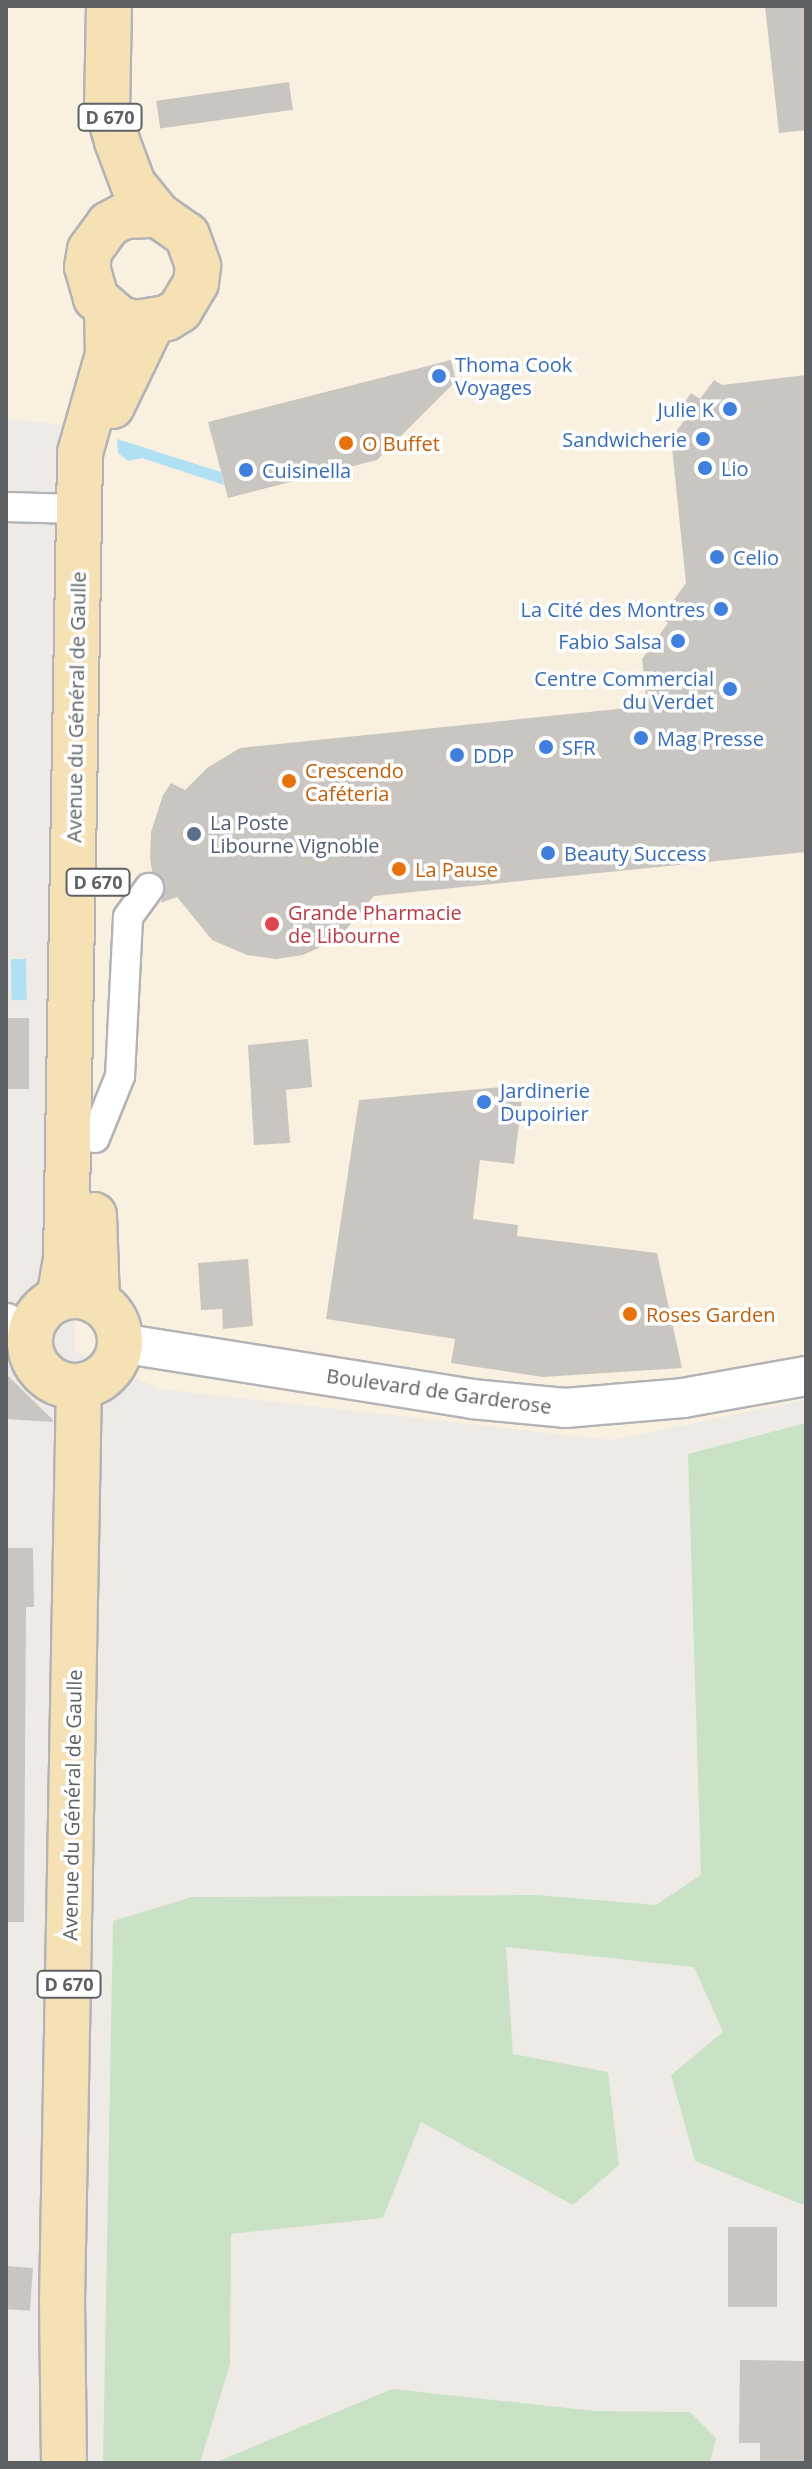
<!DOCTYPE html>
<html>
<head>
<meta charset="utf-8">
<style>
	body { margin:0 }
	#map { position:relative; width:812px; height:2469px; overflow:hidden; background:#eeebe6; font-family:"Open Sans",sans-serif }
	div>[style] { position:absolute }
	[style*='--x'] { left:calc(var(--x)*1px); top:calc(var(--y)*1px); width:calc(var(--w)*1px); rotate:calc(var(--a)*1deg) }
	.commercial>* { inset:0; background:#faf0df }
	.green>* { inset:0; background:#c9e2c5 }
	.water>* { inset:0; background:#afe0f4; transform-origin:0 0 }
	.building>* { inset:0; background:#c9c6c2; transform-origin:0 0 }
	.roads { filter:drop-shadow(2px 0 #b1b3b6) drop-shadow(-2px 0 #b1b3b6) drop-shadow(0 2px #b1b3b6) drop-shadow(0 -2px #b1b3b6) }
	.street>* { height:28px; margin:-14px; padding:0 14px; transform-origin:14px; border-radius:14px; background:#fff }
	.secondary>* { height:38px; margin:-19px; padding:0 19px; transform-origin:19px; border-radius:19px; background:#fff }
	.primary>* { height:44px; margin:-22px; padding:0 22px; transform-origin:22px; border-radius:22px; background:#f5e1b3 }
	.primary>.ring { margin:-22px; padding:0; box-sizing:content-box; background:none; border:44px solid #f5e1b3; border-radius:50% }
	.dots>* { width:22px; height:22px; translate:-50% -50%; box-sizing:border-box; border:4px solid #fff; border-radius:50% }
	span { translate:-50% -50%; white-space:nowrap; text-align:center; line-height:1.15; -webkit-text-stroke:7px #fff; paint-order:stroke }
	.shield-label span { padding:2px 6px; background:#fff; border:2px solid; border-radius:6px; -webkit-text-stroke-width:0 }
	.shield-label { font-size:18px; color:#5d6164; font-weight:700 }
	.shop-label { font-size:20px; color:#366cbe }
	.left { translate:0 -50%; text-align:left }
	.right { translate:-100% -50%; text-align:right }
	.food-label { font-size:20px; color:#c56008 }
	.street-label { font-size:20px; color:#5d6164 }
	.service-label { font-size:20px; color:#4e5e75 }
	.health-label { font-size:20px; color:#be3a42 }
	.frame { position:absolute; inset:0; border:8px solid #5d6164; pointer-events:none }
</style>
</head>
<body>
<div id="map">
	<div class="commercial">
		<div style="clip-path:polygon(6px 6px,806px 6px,806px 1400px,611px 1440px,161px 1389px,75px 1351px,66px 425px,6px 419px)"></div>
	</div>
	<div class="green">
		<div style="clip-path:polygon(806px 1423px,806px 2206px,695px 2161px,671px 2075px,723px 2032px,694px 1967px,506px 1947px,513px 2054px,608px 2072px,619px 2165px,573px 2205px,421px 2122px,383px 2218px,231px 2234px,230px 2364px,200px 2463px,103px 2463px,113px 1921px,192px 1897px,536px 1895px,656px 1905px,701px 1875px,688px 1454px)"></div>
		<div style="clip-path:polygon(392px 2389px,595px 2411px,690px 2412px,716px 2438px,710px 2463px,214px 2463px)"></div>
	</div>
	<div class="water">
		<div style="clip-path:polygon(117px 439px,221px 472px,224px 485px,142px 458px,128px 461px,118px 453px)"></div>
		<div style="left:26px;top:959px;width:41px;height:15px;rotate:89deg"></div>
	</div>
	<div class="building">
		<div style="clip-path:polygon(765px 6px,806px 6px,806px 130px,779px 133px)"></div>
		<div style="left:289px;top:82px;width:28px;height:134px;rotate:82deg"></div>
		<div style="clip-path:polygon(451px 360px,456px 381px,377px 460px,228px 498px,208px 422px)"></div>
		<div style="clip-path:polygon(806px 375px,806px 852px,374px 896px,338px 939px,303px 955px,276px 959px,247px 955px,212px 940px,177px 897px,161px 903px,165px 882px,152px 871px,150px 858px,151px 832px,163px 795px,171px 783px,185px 790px,207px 768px,240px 748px,647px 706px,642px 659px,668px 623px,661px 618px,686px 583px,671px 438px,686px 418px,678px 412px,691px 393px,700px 399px,714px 380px,722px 385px)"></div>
		<div style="left:6px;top:1018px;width:23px;height:71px"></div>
		<div style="clip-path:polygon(308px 1039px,312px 1087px,286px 1090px,290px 1143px,254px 1145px,248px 1045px)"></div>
		<div style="clip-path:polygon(524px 1085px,514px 1164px,480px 1160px,473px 1219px,518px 1225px,517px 1236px,657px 1253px,682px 1368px,543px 1377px,451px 1363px,455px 1339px,326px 1319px,359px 1100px)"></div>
		<div style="clip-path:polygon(248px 1259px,253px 1326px,223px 1329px,222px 1309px,201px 1310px,198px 1263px)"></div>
		<div style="clip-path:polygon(6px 1374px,53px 1420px,53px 1422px,6px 1419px)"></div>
		<div style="clip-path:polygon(8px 1548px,33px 1548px,34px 1607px,26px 1607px,24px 1922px,6px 1922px)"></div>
		<div style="left:728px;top:2227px;width:49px;height:80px"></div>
		<div style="left:6px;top:2266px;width:27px;height:43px;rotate:4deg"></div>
		<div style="clip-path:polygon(740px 2360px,806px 2361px,806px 2463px,760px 2463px,760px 2443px,739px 2443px)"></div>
	</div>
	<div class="roads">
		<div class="street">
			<div style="--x:6;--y:507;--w:73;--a:1.6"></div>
			<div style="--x:95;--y:1138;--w:67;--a:-68"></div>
			<div style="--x:120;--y:1076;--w:159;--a:-87.1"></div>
			<div style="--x:128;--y:917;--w:36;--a:-54"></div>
		</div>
		<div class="secondary">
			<div style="--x:6;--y:1323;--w:27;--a:27"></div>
			<div style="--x:120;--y:1343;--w:356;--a:9"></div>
			<div style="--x:472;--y:1399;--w:93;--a:5.5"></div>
			<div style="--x:565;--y:1408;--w:118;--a:-4.8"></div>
			<div style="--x:683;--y:1398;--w:125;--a:-10.1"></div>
		</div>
		<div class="primary">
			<div style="--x:109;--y:6;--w:100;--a:91.1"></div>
			<div style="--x:107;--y:106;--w:36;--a:74"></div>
			<div style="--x:117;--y:141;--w:46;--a:69.6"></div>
			<div style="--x:133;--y:184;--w:40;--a:51"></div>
			<div style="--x:158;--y:215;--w:35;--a:35"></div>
			<div style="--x:187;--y:235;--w:33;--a:70"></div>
			<div style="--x:198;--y:266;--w:17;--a:97"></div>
			<div style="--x:196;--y:283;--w:31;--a:121"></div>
			<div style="--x:180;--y:310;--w:15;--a:148"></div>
			<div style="--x:167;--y:318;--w:32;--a:171"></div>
			<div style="--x:135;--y:323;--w:16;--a:-165"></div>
			<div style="--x:120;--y:319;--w:32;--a:-139"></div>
			<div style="--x:96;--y:298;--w:32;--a:-106"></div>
			<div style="--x:87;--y:267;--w:17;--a:-80"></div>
			<div style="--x:90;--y:250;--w:32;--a:-54"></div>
			<div style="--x:109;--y:224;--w:17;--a:-28"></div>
			<div style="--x:124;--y:216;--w:34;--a:-2"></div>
			<div style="--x:112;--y:406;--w:92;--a:-64.3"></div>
			<div style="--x:94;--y:1215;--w:87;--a:88"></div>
			<div class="ring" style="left:30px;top:1296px;width:46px;height:46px"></div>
			<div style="--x:59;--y:1299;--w:41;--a:-80.1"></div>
			<div style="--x:66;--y:1259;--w:806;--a:-89"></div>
			<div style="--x:80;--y:453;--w:103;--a:-74.2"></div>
			<div style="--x:108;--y:354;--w:44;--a:-91.3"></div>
			<div style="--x:64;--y:2463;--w:161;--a:-90.7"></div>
			<div style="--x:62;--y:2302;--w:915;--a:-88.94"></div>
		</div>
	</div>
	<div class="dots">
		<div style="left:439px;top:376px;background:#3f7fe0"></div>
		<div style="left:730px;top:409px;background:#3f7fe0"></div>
		<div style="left:703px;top:439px;background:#3f7fe0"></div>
		<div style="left:346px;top:443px;background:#e8710a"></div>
		<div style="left:705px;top:468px;background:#3f7fe0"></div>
		<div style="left:246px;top:470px;background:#3f7fe0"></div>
		<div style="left:717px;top:557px;background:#3f7fe0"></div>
		<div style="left:721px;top:609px;background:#3f7fe0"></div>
		<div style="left:678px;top:641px;background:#3f7fe0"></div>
		<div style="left:730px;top:689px;background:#3f7fe0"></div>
		<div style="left:641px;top:738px;background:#3f7fe0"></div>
		<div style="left:546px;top:747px;background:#3f7fe0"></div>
		<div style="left:457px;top:755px;background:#3f7fe0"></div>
		<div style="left:289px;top:781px;background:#e8710a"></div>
		<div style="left:194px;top:834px;background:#5c6f8a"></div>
		<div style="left:548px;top:853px;background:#3f7fe0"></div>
		<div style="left:399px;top:869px;background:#e8710a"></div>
		<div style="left:272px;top:924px;background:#e0444e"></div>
		<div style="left:484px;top:1102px;background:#3f7fe0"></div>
		<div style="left:630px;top:1314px;background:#e8710a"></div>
	</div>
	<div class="shield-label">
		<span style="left:110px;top:117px">D 670</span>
		<span style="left:98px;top:882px">D 670</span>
		<span style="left:69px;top:1984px">D 670</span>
	</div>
	<div class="shop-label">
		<span class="left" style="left:455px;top:376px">Thoma Cook<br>Voyages</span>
		<span class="right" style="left:714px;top:409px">Julie K</span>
		<span class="right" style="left:687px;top:439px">Sandwicherie</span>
		<span class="left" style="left:721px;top:468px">Lio</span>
		<span class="left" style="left:262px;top:470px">Cuisinella</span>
		<span class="left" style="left:733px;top:557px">Celio</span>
		<span class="right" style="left:705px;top:609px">La Cité des Montres</span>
		<span class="right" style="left:662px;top:641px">Fabio Salsa</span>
		<span class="right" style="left:714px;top:690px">Centre Commercial<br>du Verdet</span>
		<span class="left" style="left:657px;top:738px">Mag Presse</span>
		<span class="left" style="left:562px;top:747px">SFR</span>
		<span class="left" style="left:473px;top:755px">DDP</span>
		<span class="left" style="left:564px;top:853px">Beauty Success</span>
		<span class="left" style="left:500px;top:1102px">Jardinerie<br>Dupoirier</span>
	</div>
	<div class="food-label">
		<span class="left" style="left:362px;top:443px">O Buffet</span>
		<span class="left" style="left:305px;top:782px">Crescendo<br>Caféteria</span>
		<span class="left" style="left:415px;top:869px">La Pause</span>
		<span class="left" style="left:646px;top:1314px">Roses Garden</span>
	</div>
	<div class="street-label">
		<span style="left:76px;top:707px;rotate:-89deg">Avenue du Général de Gaulle</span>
		<span style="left:439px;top:1391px;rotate:8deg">Boulevard de Garderose</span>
		<span style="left:72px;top:1805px;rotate:-89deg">Avenue du Général de Gaulle</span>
	</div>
	<div class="service-label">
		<span class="left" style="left:210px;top:834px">La Poste<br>Libourne Vignoble</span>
	</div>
	<div class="health-label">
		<span class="left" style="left:288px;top:924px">Grande Pharmacie<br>de Libourne</span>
	</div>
	<div class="frame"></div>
</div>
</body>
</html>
